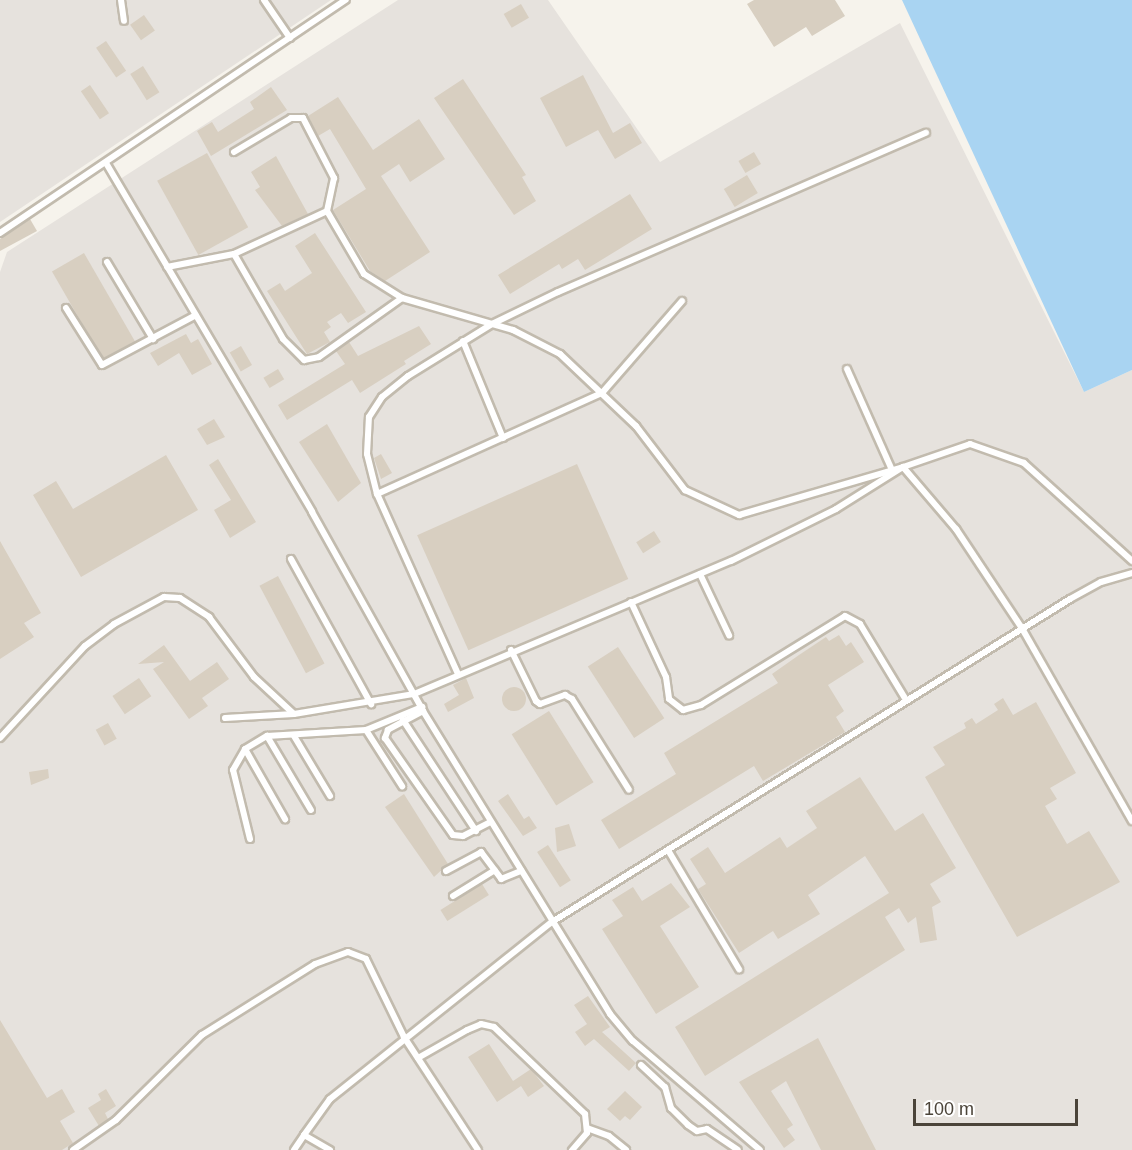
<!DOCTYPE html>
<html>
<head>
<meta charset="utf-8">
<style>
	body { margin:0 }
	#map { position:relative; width:1132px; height:1150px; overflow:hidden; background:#f6f3ec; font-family:Helvetica,sans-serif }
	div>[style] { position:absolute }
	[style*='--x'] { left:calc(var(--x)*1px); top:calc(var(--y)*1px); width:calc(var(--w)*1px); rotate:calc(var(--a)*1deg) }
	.industrial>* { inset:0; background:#e6e2dd }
	.water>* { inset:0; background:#a9d4f2 }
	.building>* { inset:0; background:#d8cfc1; transform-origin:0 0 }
	.round { border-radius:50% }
	.roads { filter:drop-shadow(2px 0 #c2bbae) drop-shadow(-2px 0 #c2bbae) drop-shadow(0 2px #c2bbae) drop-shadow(0 -2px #c2bbae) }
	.service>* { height:6px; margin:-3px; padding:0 3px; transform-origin:3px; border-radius:3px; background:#fff }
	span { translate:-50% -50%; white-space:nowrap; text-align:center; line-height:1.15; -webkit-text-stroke:4.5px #fff; paint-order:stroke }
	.scale { position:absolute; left:913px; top:1099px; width:165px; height:27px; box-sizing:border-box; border:3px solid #4b4439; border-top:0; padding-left:8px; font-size:18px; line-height:21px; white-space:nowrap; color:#4b4439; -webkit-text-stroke:4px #fff; paint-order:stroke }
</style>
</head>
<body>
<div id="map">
	<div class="industrial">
		<div style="clip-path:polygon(0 0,331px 0,0 222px)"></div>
		<div style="clip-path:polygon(398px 0,548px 0,660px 162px,900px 23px,1084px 392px,1132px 370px,1132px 1150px,0 1150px,0 272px,7px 252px)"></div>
	</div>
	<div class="water">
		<div style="clip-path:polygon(902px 0,1132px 0,1132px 370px,1084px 392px)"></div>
	</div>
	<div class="building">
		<div style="clip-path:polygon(754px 0,835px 0,845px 16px,812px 36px,806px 27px,774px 47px,747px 4px)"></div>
		<div style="left:521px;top:4px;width:16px;height:20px;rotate:60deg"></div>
		<div style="left:144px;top:15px;width:19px;height:17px;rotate:55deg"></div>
		<div style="left:106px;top:41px;width:36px;height:12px;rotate:56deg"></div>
		<div style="left:143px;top:66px;width:31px;height:15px;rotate:58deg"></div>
		<div style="clip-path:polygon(583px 75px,613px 133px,630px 123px,642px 143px,615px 159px,598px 130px,566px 147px,540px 98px)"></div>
		<div style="clip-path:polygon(463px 79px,526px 175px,522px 177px,536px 201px,514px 215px,434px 98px)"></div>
		<div style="left:90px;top:85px;width:34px;height:11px;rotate:56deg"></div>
		<div style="clip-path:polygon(271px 87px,287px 110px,211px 156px,197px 131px,212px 122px,218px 132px,254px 109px,250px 102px)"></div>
		<div style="clip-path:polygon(338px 97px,373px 150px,419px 119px,445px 159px,410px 182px,399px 164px,381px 176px,430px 252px,385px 281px,370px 271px,333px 210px,366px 189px,330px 129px,318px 136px,308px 116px)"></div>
		<div style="left:754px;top:152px;width:14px;height:18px;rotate:60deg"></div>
		<div style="left:207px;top:153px;width:85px;height:57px;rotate:61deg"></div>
		<div style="clip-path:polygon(276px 156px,308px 214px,282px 226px,255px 190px,260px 187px,251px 172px)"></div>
		<div style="left:747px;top:175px;width:21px;height:27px;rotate:59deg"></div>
		<div style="clip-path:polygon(630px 194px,652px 229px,585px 270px,578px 259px,562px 269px,559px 264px,510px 294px,498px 275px)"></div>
		<div style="clip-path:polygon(30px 219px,37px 231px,0 251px,0 239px)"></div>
		<div style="clip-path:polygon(315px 233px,366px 312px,348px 323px,341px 313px,327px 322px,331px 327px,324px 332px,330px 342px,307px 354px,267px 291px,280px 283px,285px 291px,312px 273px,295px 246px)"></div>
		<div style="left:84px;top:253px;width:103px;height:37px;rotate:60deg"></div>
		<div style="clip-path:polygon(419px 326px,431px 344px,404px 361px,406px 364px,360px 393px,352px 380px,287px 420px,278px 405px,345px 364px,336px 351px,349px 342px,358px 356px)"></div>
		<div style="clip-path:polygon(186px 334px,191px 343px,198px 339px,212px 364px,192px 375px,179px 353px,158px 366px,150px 353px)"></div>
		<div style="left:241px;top:346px;width:22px;height:13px;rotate:60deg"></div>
		<div style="left:278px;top:369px;width:12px;height:17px;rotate:59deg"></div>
		<div style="clip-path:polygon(214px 419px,225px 437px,207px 445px,197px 429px)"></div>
		<div style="clip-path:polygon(327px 424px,361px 483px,338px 502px,299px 442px)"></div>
		<div style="clip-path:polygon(381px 454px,392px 473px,381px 479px,374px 458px)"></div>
		<div style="clip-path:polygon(166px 455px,198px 510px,81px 577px,33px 495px,56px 481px,73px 509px)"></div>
		<div style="clip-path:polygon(218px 459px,256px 522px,230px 538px,214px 510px,231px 500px,209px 465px)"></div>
		<div style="left:577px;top:464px;width:126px;height:175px;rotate:66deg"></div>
		<div style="left:654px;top:531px;width:13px;height:21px;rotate:58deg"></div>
		<div style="clip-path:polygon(0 541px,41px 613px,24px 623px,34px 637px,0 659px)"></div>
		<div style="left:278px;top:576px;width:99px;height:21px;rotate:62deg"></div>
		<div style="clip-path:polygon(839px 635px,846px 646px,851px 642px,864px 662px,828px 685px,844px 711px,836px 717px,845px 732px,763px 781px,754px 766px,619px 849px,601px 820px,676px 774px,664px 753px,778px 683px,772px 674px,799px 655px,826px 637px,829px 641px)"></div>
		<div style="clip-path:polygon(164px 645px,190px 681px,217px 662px,229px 679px,202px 698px,208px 706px,189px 719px,153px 669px,164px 662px,138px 664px)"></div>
		<div style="left:618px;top:647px;width:85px;height:36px;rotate:57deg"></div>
		<div style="left:139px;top:678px;width:22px;height:32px;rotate:56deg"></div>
		<div style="clip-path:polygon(466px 678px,474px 698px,448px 712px,444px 704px,459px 695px,453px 685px)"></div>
		<div class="round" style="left:502px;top:687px;width:24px;height:24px"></div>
		<div style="clip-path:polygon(1003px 698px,1013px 715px,1036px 702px,1076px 773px,1050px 788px,1057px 799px,1045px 806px,1067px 844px,1089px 831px,1120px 882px,1017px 937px,925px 777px,945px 765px,933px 747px,966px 728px,964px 723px,972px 718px,976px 724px,998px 710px,994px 704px)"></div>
		<div style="left:549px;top:711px;width:84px;height:44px;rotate:58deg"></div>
		<div style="left:108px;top:723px;width:18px;height:14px;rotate:61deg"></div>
		<div style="clip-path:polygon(48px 769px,49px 778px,31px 785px,29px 772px)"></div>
		<div style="clip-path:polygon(860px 777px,895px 831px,923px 813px,956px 868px,930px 884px,941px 902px,932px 907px,937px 940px,920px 943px,916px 917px,908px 923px,899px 908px,885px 917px,905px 950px,705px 1076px,675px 1027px,889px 893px,865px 856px,808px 895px,820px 914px,778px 939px,773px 931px,739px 953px,698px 889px,706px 884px,690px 859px,708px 847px,725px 873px,780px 837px,787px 848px,817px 828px,806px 811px)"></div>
		<div style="clip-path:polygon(404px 794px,448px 864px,434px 877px,385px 807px)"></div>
		<div style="clip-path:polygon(508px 794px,524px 819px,529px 816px,537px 828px,523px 836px,498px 801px)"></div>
		<div style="clip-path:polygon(569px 824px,576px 846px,557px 852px,555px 828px)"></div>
		<div style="left:548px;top:845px;width:42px;height:13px;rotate:57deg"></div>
		<div style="clip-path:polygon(671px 883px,690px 907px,660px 926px,699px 987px,656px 1014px,602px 929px,623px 916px,612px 900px,633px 887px,642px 901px)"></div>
		<div style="left:482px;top:884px;width:13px;height:49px;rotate:58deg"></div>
		<div style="clip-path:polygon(588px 996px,610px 1027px,602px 1032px,636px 1063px,629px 1071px,594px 1039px,585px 1046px,575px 1032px,587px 1024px,574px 1005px)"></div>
		<div style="clip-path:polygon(0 1020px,47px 1098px,62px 1089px,75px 1112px,60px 1121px,73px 1143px,62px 1150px,0 1150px)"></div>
		<div style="clip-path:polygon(818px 1038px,876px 1150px,821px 1150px,786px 1081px,771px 1091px,793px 1125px,787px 1129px,795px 1140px,784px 1148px,739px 1082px)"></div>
		<div style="clip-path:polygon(489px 1044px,513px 1081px,531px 1069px,544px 1086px,528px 1097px,521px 1086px,497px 1102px,468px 1057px)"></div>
		<div style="clip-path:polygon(106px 1089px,116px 1106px,105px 1113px,108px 1119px,99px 1126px,88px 1108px,101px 1100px,98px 1094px)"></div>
		<div style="clip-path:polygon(625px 1091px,642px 1107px,630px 1120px,625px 1116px,620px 1121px,607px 1109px)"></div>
	</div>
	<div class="roads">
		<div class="service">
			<div style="--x:121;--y:0;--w:21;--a:82"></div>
			<div style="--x:264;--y:0;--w:46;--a:55.6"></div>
			<div style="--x:234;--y:152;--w:66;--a:-30.8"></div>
			<div style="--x:291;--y:118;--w:12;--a:0"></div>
			<div style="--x:303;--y:118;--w:68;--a:62.7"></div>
			<div style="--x:334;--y:178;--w:34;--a:102"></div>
			<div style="--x:327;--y:211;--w:73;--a:59.6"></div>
			<div style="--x:364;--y:274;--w:45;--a:32.3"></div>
			<div style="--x:402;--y:298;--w:116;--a:16.1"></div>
			<div style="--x:513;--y:330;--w:53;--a:27.1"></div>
			<div style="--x:560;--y:354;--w:105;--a:43.5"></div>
			<div style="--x:636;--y:426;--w:81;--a:52.6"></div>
			<div style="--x:685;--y:490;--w:60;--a:24.8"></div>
			<div style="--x:739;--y:515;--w:171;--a:-16.3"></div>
			<div style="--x:903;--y:467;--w:82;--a:49.5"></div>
			<div style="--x:956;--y:529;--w:121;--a:56.4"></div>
			<div style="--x:1023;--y:630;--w:220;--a:60.3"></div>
			<div style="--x:106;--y:163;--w:405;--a:59.4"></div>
			<div style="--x:312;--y:512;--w:228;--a:60.8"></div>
			<div style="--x:423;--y:711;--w:356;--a:58.3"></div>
			<div style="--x:610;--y:1014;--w:35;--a:50"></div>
			<div style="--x:633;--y:1041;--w:167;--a:40.6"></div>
			<div style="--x:0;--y:233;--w:417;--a:-34"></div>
			<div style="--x:234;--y:254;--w:98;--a:60"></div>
			<div style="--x:283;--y:339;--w:30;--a:45"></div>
			<div style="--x:304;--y:360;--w:15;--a:-11"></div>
			<div style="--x:319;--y:357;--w:102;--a:-35.4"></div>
			<div style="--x:107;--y:262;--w:90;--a:59.1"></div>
			<div style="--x:167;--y:267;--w:68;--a:-11"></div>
			<div style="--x:234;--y:254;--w:102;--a:-24.8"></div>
			<div style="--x:66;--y:308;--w:67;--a:57.7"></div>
			<div style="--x:102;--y:365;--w:106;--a:-28"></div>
			<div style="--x:463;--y:341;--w:105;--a:67.6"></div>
			<div style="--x:847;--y:369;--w:108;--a:66"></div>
			<div style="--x:377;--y:494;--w:41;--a:-104"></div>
			<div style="--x:367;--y:454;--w:37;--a:-87"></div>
			<div style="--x:369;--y:417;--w:24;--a:-57"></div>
			<div style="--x:382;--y:397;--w:33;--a:-39"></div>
			<div style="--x:408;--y:376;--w:99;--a:-31.8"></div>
			<div style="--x:492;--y:324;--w:73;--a:-25.9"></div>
			<div style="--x:558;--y:292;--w:401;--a:-23.4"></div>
			<div style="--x:291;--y:559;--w:166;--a:61.1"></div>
			<div style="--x:700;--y:574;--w:68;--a:64.6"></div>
			<div style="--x:631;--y:602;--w:83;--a:65"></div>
			<div style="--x:666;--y:677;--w:22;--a:82"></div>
			<div style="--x:669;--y:699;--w:18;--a:38"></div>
			<div style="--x:683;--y:710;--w:19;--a:-16"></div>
			<div style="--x:701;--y:705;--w:169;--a:-31.7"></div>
			<div style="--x:845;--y:616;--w:17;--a:28"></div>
			<div style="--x:860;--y:624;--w:89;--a:58.8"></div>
			<div style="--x:511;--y:650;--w:57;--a:63.9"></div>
			<div style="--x:536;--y:701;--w:5;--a:37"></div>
			<div style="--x:540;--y:704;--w:27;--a:-20"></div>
			<div style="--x:565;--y:695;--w:8;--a:30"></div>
			<div style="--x:572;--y:699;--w:107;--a:57.9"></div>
			<div style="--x:458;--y:674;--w:197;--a:-114.2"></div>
			<div style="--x:377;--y:494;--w:247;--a:-24.2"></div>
			<div style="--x:602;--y:393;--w:122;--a:-49"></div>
			<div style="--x:423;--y:711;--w:40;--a:152"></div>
			<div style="--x:388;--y:730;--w:9;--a:111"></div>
			<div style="--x:385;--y:738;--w:118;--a:55"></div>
			<div style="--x:453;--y:835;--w:10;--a:6"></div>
			<div style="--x:463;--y:836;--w:31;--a:-27"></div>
			<div style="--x:225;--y:718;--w:69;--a:-3.3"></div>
			<div style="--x:294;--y:714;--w:122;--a:-9.5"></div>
			<div style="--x:414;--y:694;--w:344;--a:-22.8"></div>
			<div style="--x:731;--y:561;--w:117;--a:-26.3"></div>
			<div style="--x:836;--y:509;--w:79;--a:-32.1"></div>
			<div style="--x:903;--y:467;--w:71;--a:-18.9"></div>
			<div style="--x:970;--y:444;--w:57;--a:19.4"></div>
			<div style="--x:1024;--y:463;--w:146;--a:42.2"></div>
			<div style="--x:403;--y:720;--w:133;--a:56.7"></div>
			<div style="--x:366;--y:730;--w:67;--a:57.3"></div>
			<div style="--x:267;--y:736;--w:86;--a:59.3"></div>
			<div style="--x:294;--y:736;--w:70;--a:59"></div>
			<div style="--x:0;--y:738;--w:125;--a:-47.3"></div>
			<div style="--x:85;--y:646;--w:36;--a:-37"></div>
			<div style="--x:114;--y:624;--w:57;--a:-28.4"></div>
			<div style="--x:164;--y:597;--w:16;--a:4"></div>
			<div style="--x:180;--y:598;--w:35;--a:33"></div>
			<div style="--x:209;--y:617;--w:75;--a:53.1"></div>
			<div style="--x:254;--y:677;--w:54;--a:42.8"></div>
			<div style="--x:245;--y:749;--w:81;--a:60.3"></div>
			<div style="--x:250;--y:839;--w:71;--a:-103.8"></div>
			<div style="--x:233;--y:770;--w:24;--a:-60"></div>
			<div style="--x:245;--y:749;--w:26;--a:-31"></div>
			<div style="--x:267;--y:736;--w:99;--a:-3.5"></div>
			<div style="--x:366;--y:730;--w:61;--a:-22.3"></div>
			<div style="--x:668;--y:850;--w:139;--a:59.2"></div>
			<div style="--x:446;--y:871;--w:40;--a:-28"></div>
			<div style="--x:481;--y:852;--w:34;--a:53"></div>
			<div style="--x:501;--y:879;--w:22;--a:-22"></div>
			<div style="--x:453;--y:896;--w:49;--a:-31.8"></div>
			<div style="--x:418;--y:1058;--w:56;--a:-29.7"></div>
			<div style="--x:467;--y:1030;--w:15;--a:-23"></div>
			<div style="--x:481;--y:1024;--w:13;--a:13"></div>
			<div style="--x:494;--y:1027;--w:126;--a:43.7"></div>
			<div style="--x:585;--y:1114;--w:19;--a:84"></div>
			<div style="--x:587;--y:1133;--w:23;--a:131"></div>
			<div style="--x:641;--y:1065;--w:33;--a:43"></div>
			<div style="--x:665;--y:1087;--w:22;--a:74"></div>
			<div style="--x:671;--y:1108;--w:24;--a:45"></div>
			<div style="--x:688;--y:1125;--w:11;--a:34"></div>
			<div style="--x:697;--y:1131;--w:10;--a:-11"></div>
			<div style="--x:707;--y:1129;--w:37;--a:34"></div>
			<div style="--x:587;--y:1128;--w:23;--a:20"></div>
			<div style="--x:609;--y:1136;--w:22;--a:39"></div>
			<div style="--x:73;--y:1150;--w:52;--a:-34.9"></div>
			<div style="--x:116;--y:1120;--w:121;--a:-44.7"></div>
			<div style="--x:202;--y:1035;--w:133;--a:-32.1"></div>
			<div style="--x:315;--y:964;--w:35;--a:-20"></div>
			<div style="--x:348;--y:952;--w:19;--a:21"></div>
			<div style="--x:366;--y:959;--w:87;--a:64"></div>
			<div style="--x:404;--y:1037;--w:135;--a:56.8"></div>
			<div style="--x:294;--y:1150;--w:18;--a:-56"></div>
			<div style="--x:330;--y:1150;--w:30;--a:-150"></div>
			<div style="--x:304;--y:1135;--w:44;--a:-54.2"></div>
			<div style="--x:330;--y:1099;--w:284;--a:-38.6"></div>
			<div style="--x:552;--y:922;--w:610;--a:-31.95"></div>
			<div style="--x:1070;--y:599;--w:35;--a:-29"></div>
			<div style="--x:1101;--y:582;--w:32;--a:-16"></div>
		</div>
	</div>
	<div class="scale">100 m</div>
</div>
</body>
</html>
